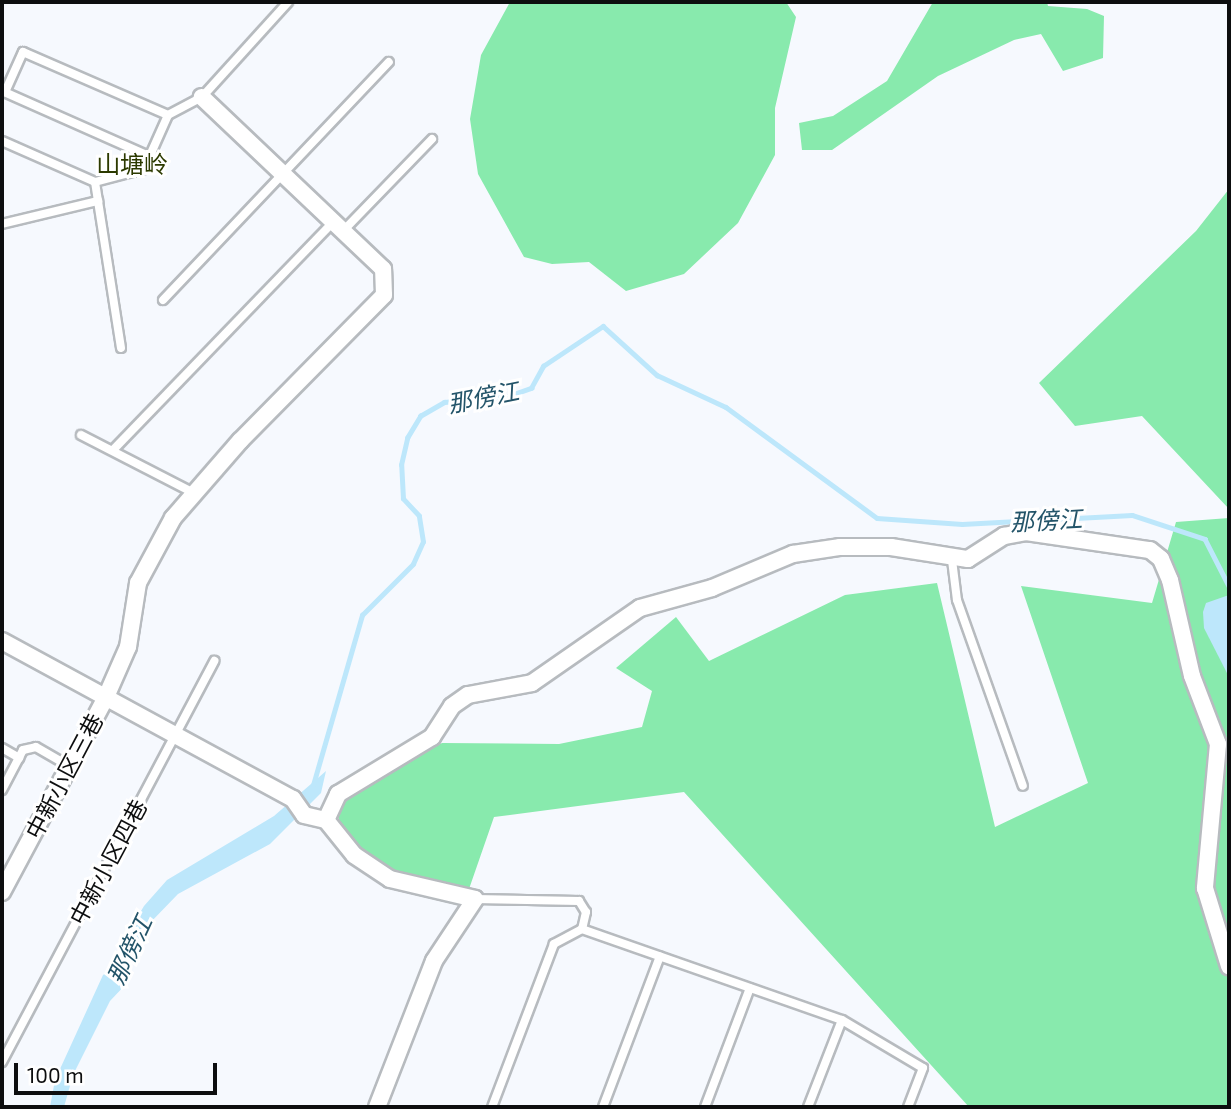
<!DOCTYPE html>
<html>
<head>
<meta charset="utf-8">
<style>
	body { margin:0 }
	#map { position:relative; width:1231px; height:1109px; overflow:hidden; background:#f6f9fe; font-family:"Exo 2","Noto Sans SC",sans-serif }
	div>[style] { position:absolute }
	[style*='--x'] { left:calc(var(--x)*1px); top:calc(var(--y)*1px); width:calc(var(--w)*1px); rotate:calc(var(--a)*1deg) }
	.green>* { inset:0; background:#88eaad }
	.water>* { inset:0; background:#bde7fb }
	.stream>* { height:4.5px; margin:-2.25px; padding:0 2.25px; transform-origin:2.25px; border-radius:2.25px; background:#bde7fb }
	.roads { filter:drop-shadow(2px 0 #b7bbbf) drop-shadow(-2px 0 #b7bbbf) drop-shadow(0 2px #b7bbbf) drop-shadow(0 -2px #b7bbbf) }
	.service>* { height:8px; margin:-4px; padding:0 4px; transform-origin:4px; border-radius:4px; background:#fff }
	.minor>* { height:16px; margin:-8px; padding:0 8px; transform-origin:8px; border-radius:8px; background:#fff }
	span { translate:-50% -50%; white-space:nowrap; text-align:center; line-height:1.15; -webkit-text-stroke:6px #fff; paint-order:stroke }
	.street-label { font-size:23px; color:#0d0e0f }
	.neighbourhood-label { font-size:24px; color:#2c3a00 }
	.water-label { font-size:24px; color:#235469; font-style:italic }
	.frame { position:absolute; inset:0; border:4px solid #0d0e0f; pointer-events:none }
	.scale { position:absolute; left:14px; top:1063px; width:203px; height:32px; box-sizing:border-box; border:4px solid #0d0e0f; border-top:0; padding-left:9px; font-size:21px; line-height:24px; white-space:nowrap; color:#0d0e0f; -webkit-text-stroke:5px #fff; paint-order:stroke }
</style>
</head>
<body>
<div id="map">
	<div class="green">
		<div style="clip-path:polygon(510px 2px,786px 2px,796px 17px,775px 108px,775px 155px,738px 223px,684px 274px,626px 291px,589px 262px,552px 264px,524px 257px,478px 174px,470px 119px,481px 55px)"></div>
		<div style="clip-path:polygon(933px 2px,1047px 2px,1048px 6px,1087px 9px,1104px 16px,1103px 58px,1063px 71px,1041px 34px,1014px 40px,938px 76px,832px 150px,802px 150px,799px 123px,833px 116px,887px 81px)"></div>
		<div style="clip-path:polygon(1229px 189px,1229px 509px,1142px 416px,1075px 426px,1039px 383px,1196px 231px)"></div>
		<div style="clip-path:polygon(1229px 518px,1229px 1107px,969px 1107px,684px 792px,494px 817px,469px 889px,398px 877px,343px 834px,334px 801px,442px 743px,559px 744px,642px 727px,652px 691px,616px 668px,676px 617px,709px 661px,845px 595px,937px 583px,995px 827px,1088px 783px,1021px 586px,1152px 603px,1176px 522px)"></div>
	</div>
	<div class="water">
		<div style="clip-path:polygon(1229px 595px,1229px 677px,1204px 628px,1203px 612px,1206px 603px)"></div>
		<div style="clip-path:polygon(326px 771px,321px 793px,270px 844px,178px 894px,148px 925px,133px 950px,127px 983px,110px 1001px,73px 1075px,64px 1107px,50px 1107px,55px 1080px,103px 975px,121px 962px,125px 938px,144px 906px,167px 880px,274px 816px)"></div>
	</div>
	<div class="stream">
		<div style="--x:313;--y:785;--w:177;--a:-73.9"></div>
		<div style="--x:362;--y:615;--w:72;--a:-45"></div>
		<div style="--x:413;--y:564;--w:24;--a:-66"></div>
		<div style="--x:423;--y:542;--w:26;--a:-99"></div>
		<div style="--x:419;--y:516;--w:23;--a:-133"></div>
		<div style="--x:403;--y:499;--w:34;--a:-93"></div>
		<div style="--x:401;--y:465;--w:28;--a:-77"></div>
		<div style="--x:407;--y:438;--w:26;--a:-59"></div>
		<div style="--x:420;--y:416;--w:28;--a:-30"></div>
		<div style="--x:444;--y:402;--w:61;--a:-4.7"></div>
		<div style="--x:505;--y:397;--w:28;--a:-19"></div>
		<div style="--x:531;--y:388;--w:25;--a:-61"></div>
		<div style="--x:543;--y:366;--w:72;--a:-33.7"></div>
		<div style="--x:603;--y:326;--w:73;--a:42.2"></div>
		<div style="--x:657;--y:375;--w:76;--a:24.9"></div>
		<div style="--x:726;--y:407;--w:187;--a:36.3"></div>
		<div style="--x:877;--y:518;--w:85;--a:4"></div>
		<div style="--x:962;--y:524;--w:170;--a:-3"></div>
		<div style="--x:1132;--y:515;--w:77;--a:18.2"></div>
		<div style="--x:1205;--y:539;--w:53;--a:62.9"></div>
	</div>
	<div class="roads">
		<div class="service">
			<div style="--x:2;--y:91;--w:161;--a:23.9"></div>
			<div style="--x:5;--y:92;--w:44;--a:-65.8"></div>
			<div style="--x:23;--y:52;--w:158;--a:23.5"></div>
			<div style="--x:2;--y:141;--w:102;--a:23.8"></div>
			<div style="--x:95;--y:182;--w:168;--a:81.1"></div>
			<div style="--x:95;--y:182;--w:51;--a:-14.9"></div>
			<div style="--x:144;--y:169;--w:59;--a:-66"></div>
			<div style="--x:168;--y:115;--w:38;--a:-28"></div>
			<div style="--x:202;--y:97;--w:128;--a:-47.8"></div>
			<div style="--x:2;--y:224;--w:99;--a:-13.5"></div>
			<div style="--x:343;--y:231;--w:128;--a:-45.9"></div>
			<div style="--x:163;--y:300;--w:328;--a:-46.5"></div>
			<div style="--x:81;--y:435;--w:127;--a:27.2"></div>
			<div style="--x:114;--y:449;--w:315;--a:-46"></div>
			<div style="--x:952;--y:560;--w:40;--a:82.9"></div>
			<div style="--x:957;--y:600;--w:197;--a:70.5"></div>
			<div style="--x:2;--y:748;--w:20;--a:30"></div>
			<div style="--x:2;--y:790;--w:45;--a:-62.3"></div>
			<div style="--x:23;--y:750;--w:13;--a:-13"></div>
			<div style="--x:36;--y:747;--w:38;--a:30"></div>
			<div style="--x:475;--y:899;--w:104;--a:1.1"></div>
			<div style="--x:579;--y:901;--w:13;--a:58"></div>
			<div style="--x:586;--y:912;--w:17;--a:103"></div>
			<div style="--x:582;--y:929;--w:32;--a:152"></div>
			<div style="--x:554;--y:944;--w:174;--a:110.8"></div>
			<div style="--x:582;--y:929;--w:275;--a:19.3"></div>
			<div style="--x:842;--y:1020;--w:94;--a:30.7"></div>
			<div style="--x:923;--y:1068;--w:42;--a:111"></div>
			<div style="--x:2;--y:1062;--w:454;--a:-62.1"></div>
			<div style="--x:603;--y:1107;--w:161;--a:-69.3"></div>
			<div style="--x:705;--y:1107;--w:127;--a:-69.3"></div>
			<div style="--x:808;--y:1107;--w:93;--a:-68.7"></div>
		</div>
		<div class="minor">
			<div style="--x:2;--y:641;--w:331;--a:28.5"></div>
			<div style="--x:293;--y:799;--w:19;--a:55"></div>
			<div style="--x:304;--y:815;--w:23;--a:13"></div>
			<div style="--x:326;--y:820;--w:45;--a:51.3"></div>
			<div style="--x:354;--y:855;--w:43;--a:33.7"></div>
			<div style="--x:390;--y:879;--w:87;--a:13.2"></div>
			<div style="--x:475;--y:899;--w:74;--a:123.5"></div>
			<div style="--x:434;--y:961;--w:157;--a:111.3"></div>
			<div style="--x:326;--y:820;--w:29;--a:-65"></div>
			<div style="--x:338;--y:794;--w:110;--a:-31.2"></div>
			<div style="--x:432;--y:737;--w:37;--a:-57"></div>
			<div style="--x:452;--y:706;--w:19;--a:-35"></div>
			<div style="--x:468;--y:695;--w:65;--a:-10.6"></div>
			<div style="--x:532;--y:683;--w:131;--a:-34.8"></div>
			<div style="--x:640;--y:608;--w:75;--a:-15.5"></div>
			<div style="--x:712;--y:588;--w:88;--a:-22.8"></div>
			<div style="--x:793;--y:554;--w:48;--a:-8.5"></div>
			<div style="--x:840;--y:547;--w:51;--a:0"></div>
			<div style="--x:891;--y:547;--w:78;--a:8.9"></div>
			<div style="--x:968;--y:559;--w:43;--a:-32.6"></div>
			<div style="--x:1004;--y:536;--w:22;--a:-10"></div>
			<div style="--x:1026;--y:532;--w:125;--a:8.3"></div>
			<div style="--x:1150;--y:550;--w:14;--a:39"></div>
			<div style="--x:1161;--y:559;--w:23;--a:67"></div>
			<div style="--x:1170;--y:580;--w:98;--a:77.1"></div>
			<div style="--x:1192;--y:676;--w:73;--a:69.1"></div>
			<div style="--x:1218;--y:744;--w:145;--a:95.2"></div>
			<div style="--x:1205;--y:888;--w:82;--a:72.9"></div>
			<div style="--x:2;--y:892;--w:221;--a:-61.9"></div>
			<div style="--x:106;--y:697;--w:55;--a:-66.3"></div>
			<div style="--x:128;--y:647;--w:65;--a:-81.1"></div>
			<div style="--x:138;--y:583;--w:74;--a:-61.7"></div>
			<div style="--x:173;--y:518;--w:102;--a:-49"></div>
			<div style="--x:240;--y:441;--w:205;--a:-45.4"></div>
			<div style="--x:384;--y:295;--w:26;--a:-92"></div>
			<div style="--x:383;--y:269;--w:250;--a:-136.5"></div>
		</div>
	</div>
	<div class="street-label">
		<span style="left:64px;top:776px;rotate:-62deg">中新小区三巷</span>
		<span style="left:108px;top:862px;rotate:-62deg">中新小区四巷</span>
	</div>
	<div class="neighbourhood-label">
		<span style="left:132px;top:164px">山塘岭</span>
	</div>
	<div class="water-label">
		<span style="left:483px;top:397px;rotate:-11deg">那傍江</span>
		<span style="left:1046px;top:520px;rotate:-3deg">那傍江</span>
		<span style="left:129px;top:950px;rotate:-65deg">那傍江</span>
	</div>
	<div class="frame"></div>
	<div class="scale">100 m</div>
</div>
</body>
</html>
